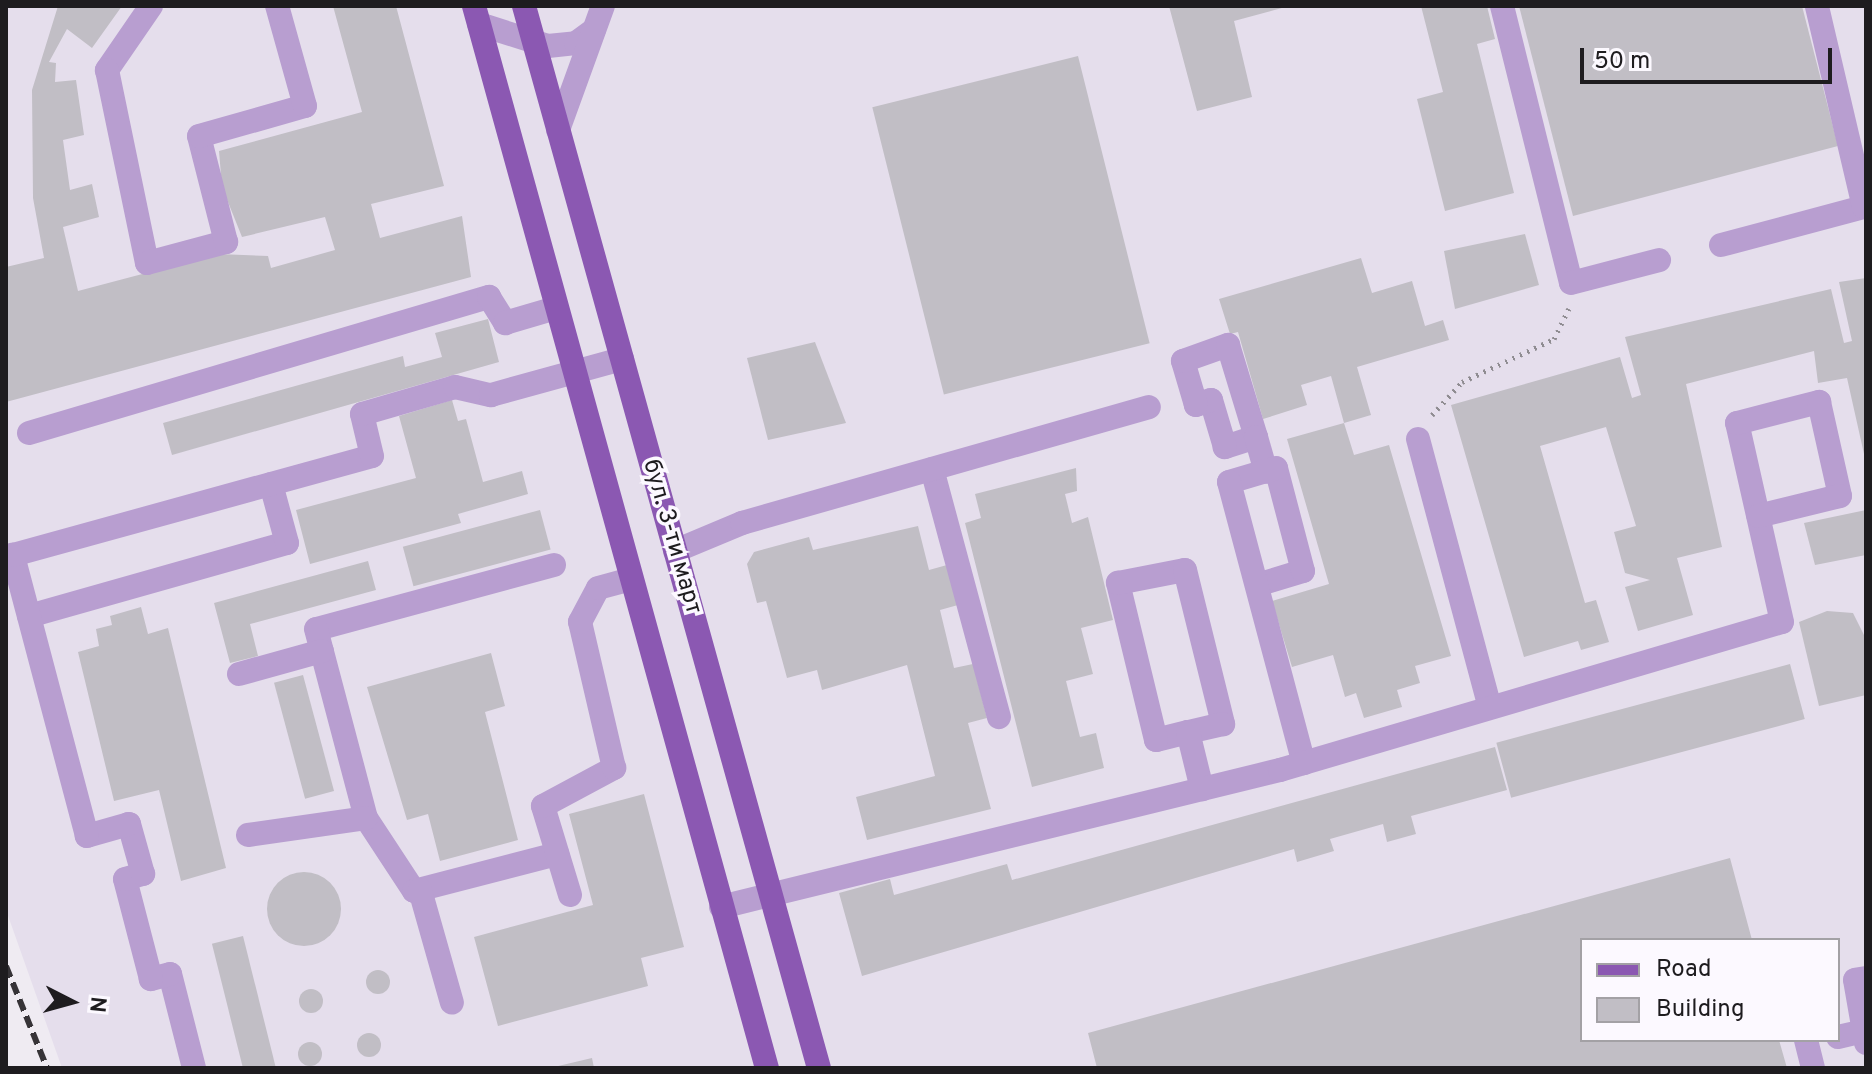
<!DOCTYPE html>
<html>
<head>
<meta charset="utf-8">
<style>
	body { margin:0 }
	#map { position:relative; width:1872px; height:1074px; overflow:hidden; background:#efebf2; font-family:Overpass,sans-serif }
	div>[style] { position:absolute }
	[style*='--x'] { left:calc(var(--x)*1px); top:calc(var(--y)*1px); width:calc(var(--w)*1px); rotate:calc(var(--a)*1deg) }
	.built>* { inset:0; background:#e5deec }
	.building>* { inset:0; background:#c1bec5; transform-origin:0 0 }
	.round { border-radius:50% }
	.path>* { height:5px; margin-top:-2.5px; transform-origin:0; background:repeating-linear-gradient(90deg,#8f8c91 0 2px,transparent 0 8px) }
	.minor>* { height:24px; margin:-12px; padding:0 12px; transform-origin:12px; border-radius:12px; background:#b89ed0 }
	.major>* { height:24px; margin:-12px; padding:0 12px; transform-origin:12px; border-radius:12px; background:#8b58b2 }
	.rail>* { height:6px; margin-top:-3px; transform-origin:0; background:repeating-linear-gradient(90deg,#363337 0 12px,transparent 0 18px) }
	span { translate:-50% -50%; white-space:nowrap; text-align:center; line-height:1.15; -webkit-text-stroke:7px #fcf9ff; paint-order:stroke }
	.street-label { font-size:24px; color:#1e1c1f }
	.frame { position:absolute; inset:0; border:8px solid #1e1c1f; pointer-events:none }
	.legend { position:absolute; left:1580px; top:938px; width:260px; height:104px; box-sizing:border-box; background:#fcf9ff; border:2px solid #a3a1a5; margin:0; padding:10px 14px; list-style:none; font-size:24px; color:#1e1c1f }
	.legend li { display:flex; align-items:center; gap:16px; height:40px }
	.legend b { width:40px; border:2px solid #a3a1a5 }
	.north { position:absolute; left:32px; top:962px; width:80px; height:80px; -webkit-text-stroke:6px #fcf9ff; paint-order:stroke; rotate:96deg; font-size:22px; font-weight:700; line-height:32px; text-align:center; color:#1e1c1f }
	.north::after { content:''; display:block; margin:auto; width:28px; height:36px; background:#1e1c1f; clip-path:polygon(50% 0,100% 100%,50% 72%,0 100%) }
	.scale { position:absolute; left:1580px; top:48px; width:252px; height:36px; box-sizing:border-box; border:4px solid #1e1c1f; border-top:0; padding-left:10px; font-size:24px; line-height:28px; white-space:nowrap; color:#1e1c1f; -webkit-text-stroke:6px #fcf9ff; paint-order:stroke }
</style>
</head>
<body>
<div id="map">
	<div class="built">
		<div style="clip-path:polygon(evenodd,6px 6px,1866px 6px,1866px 1068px,62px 1068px,6px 910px,6px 6px,1582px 940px,1838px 940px,1838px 1040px,1582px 1040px,1582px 940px)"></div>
	</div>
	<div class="building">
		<div style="clip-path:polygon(58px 6px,122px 6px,92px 48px,67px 29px,49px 62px,56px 63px,55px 82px,76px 80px,84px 135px,63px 140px,70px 190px,92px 184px,99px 217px,63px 227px,78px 291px,218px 254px,268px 256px,271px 268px,335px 250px,325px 217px,242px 237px,222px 187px,219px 151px,362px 112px,333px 6px,396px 6px,444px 186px,371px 204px,380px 238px,462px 216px,471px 277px,6px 402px,6px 267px,44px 258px,33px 198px,32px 90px)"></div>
		<div style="clip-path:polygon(1169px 6px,1289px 6px,1234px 21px,1252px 97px,1197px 111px)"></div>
		<div style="clip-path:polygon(1421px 6px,1487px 6px,1495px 39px,1477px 44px,1514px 193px,1445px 211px,1417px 99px,1443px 92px)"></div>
		<div style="clip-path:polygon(1519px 6px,1802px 6px,1838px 146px,1573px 216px)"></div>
		<div style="left:1078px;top:56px;width:296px;height:212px;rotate:76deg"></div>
		<div style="clip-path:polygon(1525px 234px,1539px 285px,1455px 309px,1444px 251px)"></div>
		<div style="clip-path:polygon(1361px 258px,1372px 293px,1412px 281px,1425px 326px,1443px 320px,1449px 340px,1357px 367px,1371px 415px,1344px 423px,1331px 376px,1301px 385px,1307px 405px,1263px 419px,1238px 332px,1230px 334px,1219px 299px)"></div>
		<div style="clip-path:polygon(1866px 278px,1866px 463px,1847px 378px,1818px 383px,1814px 351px,1686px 384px,1722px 547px,1677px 558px,1693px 615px,1638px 631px,1625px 587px,1650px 580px,1625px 573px,1614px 532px,1636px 526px,1606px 427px,1540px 446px,1585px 603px,1596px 600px,1609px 642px,1581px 650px,1578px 641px,1524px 657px,1451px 405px,1620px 357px,1632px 398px,1641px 395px,1625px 337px,1831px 289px,1844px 343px,1852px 341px,1839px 282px)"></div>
		<div style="clip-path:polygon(488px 319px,499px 362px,172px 455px,163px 423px,403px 356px,405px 367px,442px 357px,435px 333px)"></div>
		<div style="clip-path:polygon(815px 342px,846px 423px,768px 440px,747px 358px)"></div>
		<div style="clip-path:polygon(452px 400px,458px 421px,466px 419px,483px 482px,522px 471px,528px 494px,458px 514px,461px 523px,310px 564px,296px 510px,416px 478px,399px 416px)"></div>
		<div style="clip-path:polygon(1344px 423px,1354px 455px,1389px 445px,1451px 656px,1415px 666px,1420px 683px,1397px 690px,1402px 707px,1364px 718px,1356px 693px,1345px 697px,1333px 655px,1292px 667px,1272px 601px,1329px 584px,1287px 439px)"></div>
		<div style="clip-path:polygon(1076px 468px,1077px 491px,1065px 494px,1072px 523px,1088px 517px,1113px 620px,1081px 628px,1093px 674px,1066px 681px,1080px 737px,1096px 733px,1104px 768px,1032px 787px,965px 523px,981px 518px,975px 494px)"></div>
		<div style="left:540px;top:510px;width:41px;height:142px;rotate:75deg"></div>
		<div style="clip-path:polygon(1866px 510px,1866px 555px,1815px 565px,1804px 523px)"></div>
		<div style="clip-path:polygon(918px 526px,929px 570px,947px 565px,958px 605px,940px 610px,954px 668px,973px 664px,987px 718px,968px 723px,991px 809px,867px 840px,856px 797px,935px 776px,907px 665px,822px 690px,817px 670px,787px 678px,766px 601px,757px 603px,747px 564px,754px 552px,809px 537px,813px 550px)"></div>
		<div style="clip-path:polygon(368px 561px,376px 590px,250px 624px,258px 656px,230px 663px,214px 603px)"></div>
		<div style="clip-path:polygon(141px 607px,148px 634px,168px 628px,226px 868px,181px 881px,159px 790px,114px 801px,78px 652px,99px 646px,96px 629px,112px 625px,110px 616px)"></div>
		<div style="clip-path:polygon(1827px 611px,1853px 613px,1866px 639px,1866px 695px,1819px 706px,1799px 622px)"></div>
		<div style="clip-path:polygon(491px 653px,505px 706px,485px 712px,518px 840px,440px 861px,428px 814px,407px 820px,367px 687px)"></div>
		<div style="left:1790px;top:664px;width:57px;height:304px;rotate:75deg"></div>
		<div style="left:303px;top:675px;width:120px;height:30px;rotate:75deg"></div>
		<div style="clip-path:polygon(1495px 747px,1507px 790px,1411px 816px,1416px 834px,1387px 842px,1383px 824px,1330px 839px,1334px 851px,1297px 862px,1294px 849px,862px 976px,839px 893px,890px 879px,894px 895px,1007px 864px,1012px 880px)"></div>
		<div style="clip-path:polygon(644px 794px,684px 947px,641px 958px,648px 986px,498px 1026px,474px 937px,593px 905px,569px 814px)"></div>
		<div style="clip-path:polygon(1730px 858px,1752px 940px,1582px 940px,1582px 1040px,1779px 1040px,1787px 1068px,1097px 1068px,1088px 1033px)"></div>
		<div class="round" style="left:267px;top:872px;width:74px;height:74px"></div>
		<div style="left:243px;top:936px;width:136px;height:32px;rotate:76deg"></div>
		<div class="round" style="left:366px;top:970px;width:24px;height:24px"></div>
		<div class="round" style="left:299px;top:989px;width:24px;height:24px"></div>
		<div class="round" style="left:357px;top:1033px;width:24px;height:24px"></div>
		<div class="round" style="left:298px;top:1042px;width:24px;height:24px"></div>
		<div style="clip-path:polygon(592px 1058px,594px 1068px,554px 1068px,554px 1067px)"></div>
	</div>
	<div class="path">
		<div style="--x:1432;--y:415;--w:45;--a:-47.7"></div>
		<div style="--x:1462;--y:382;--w:102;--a:-25.1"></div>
		<div style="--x:1554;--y:339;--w:34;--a:-64"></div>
	</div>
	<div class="minor">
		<div style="--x:151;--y:6;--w:78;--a:124.5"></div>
		<div style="--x:107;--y:70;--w:197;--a:78.3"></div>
		<div style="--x:147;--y:263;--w:82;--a:-14.9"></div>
		<div style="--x:226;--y:242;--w:109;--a:-104.3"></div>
		<div style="--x:199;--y:136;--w:110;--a:-15.8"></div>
		<div style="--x:305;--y:106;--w:104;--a:-105.6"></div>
		<div style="--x:1502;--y:6;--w:285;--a:76"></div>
		<div style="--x:1571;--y:283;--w:91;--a:-14.6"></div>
		<div style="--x:479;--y:24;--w:72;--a:17.7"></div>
		<div style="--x:548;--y:46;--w:28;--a:-6"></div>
		<div style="--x:576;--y:43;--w:22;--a:-36"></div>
		<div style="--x:558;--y:130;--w:132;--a:-70.1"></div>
		<div style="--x:1721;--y:245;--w:148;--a:-14.9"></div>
		<div style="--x:1864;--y:207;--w:206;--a:-103.2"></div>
		<div style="--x:29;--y:433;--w:480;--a:-16.5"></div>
		<div style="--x:489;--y:297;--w:31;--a:58"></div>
		<div style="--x:505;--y:323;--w:53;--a:-16.4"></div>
		<div style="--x:1256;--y:437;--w:33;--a:162"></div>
		<div style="--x:1225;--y:447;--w:49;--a:-106.6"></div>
		<div style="--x:1211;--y:400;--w:16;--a:162"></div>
		<div style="--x:1196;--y:405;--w:46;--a:-106.5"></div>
		<div style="--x:1183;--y:361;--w:48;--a:-19.6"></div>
		<div style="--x:1228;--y:345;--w:96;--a:73.1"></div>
		<div style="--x:1256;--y:437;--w:36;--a:74"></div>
		<div style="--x:1418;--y:439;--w:278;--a:75"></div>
		<div style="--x:932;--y:469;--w:257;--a:74.9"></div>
		<div style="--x:675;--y:551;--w:73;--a:-22.7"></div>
		<div style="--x:742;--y:523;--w:423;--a:-15.9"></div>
		<div style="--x:554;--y:565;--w:246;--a:164.9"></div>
		<div style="--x:316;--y:629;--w:196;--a:75.2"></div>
		<div style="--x:366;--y:818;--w:87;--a:56.7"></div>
		<div style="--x:414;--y:891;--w:148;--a:-14.5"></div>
		<div style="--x:1257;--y:585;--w:48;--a:-16.9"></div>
		<div style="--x:1303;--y:571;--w:106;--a:-104.7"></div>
		<div style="--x:1276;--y:468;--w:49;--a:163.4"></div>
		<div style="--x:1229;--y:482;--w:291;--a:75.1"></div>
		<div style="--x:29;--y:616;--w:268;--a:-15.8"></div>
		<div style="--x:287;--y:543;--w:61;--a:-105.2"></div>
		<div style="--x:239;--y:674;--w:86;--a:-15.5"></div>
		<div style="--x:1188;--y:732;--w:33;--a:166"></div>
		<div style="--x:1156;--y:740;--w:162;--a:-103.6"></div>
		<div style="--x:1118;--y:583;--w:68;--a:-11"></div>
		<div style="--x:1185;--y:570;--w:159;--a:76.1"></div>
		<div style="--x:1223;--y:724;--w:36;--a:167"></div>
		<div style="--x:1188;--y:732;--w:59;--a:76.2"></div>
		<div style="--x:248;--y:835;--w:119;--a:-8.2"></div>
		<div style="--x:420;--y:890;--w:117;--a:74.2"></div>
		<div style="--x:570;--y:895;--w:93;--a:-106.9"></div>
		<div style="--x:543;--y:806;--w:81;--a:-28.2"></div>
		<div style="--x:614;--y:768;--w:150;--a:-103.1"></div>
		<div style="--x:580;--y:622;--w:38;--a:-62"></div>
		<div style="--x:598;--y:588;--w:34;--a:-15"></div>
		<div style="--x:721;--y:907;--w:576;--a:-13.77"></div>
		<div style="--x:1280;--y:770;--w:523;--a:-16.43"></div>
		<div style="--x:1782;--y:622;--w:204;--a:-102.7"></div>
		<div style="--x:1737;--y:423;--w:85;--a:-14.4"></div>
		<div style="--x:1819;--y:402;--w:96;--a:77.4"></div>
		<div style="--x:1840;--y:496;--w:84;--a:166.3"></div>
		<div style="--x:1866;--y:978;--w:11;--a:170"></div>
		<div style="--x:1855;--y:980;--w:64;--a:80.1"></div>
		<div style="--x:1838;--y:1037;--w:27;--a:-13"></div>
		<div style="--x:1806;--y:1040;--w:29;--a:76"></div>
		<div style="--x:194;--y:1068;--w:97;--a:-104.3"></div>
		<div style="--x:170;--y:974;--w:20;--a:165"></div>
		<div style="--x:151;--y:979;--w:103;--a:-104.6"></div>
		<div style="--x:125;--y:879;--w:19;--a:-16"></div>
		<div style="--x:143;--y:874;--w:52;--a:-105.6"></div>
		<div style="--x:129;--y:824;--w:44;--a:164.1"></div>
		<div style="--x:87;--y:836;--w:291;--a:-104.8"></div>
		<div style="--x:13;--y:555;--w:372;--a:-15.4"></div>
		<div style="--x:372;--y:456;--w:43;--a:-103.4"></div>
		<div style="--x:362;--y:414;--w:97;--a:-16.2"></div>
		<div style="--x:455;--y:387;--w:37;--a:13"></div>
		<div style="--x:491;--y:395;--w:136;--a:-15.4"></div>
	</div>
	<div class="major">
		<div style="--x:474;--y:6;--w:1102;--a:74.58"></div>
		<div style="--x:524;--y:6;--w:1102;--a:74.48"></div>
	</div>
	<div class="rail">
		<div style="--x:6;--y:966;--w:110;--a:68.1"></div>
	</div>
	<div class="street-label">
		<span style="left:671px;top:537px;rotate:74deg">бул. 3-ти март</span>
	</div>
	<div class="frame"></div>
	<ul class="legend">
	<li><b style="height:10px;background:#8b58b2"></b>Road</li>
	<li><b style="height:22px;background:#c1bec5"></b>Building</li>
	</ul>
	<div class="north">N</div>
	<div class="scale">50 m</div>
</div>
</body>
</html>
